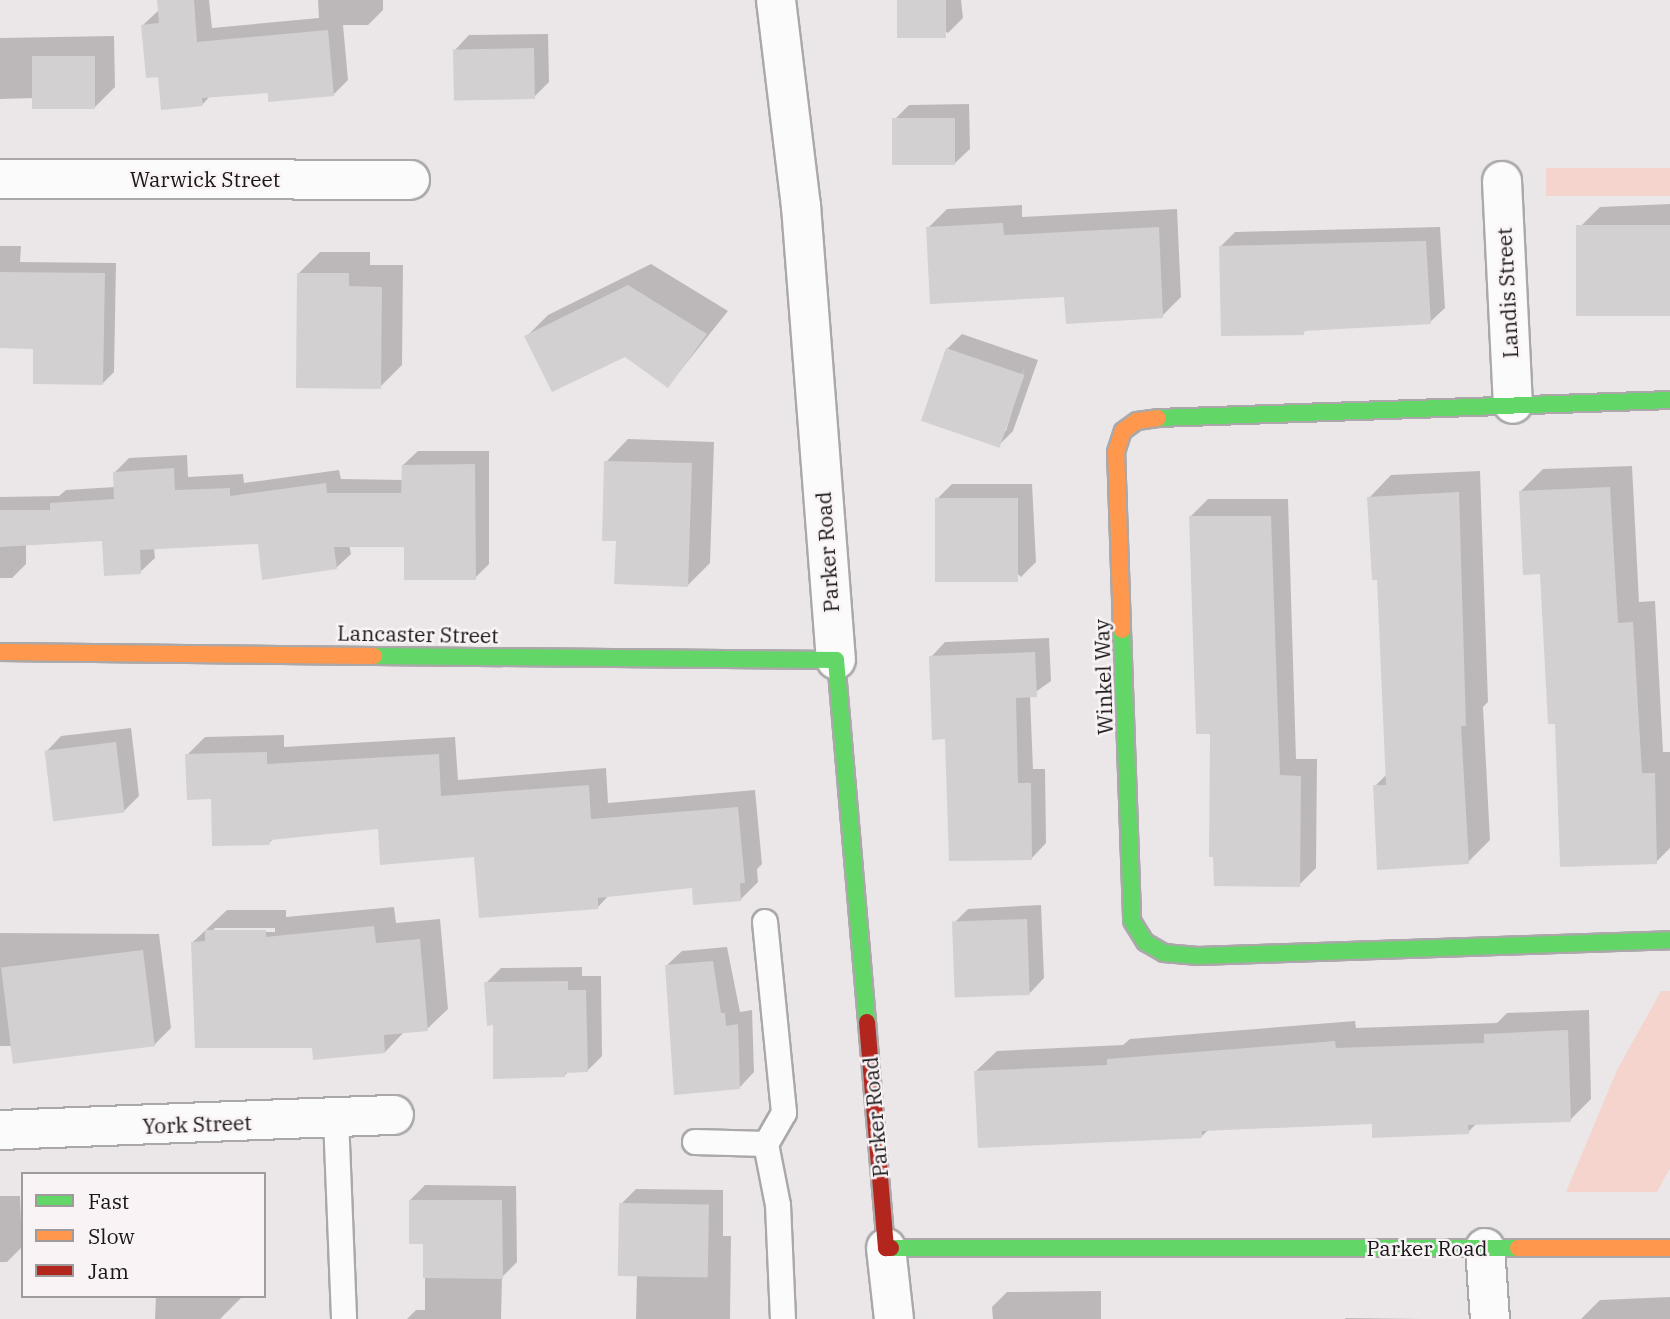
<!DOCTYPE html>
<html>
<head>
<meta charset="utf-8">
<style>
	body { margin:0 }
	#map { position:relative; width:1670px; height:1319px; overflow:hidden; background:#ebe7e9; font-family:"IBM Plex Serif",serif }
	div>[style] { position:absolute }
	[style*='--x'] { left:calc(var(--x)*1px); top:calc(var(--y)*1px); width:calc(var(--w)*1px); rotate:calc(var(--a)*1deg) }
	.green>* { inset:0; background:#f4d4cc; transform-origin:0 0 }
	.shadow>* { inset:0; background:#0003 }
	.building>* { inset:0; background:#d3d0d1; transform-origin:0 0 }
	.roads { filter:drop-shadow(2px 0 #aaa8a9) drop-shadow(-2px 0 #aaa8a9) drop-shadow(0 2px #aaa8a9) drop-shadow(0 -2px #aaa8a9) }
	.lane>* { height:24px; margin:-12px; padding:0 12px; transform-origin:12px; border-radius:12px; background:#fcfbfc }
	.street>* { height:38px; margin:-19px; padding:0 19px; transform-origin:19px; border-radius:19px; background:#fcfbfc }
	.fast>* { height:16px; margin:-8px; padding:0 8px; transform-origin:8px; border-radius:8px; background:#63d668 }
	.slow>* { height:16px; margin:-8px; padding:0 8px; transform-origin:8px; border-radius:8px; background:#ff974d }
	.jam>* { height:16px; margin:-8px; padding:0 8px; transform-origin:8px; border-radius:8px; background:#b3261e }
	span { translate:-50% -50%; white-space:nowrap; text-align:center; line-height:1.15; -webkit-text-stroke:5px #f9f3f6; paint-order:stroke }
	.street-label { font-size:21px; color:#191718 }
	.legend { position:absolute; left:21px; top:1172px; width:245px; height:126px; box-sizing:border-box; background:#f9f3f6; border:2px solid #9f9b9d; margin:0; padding:9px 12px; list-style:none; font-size:21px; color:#191718 }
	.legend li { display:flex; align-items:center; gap:14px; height:35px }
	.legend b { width:35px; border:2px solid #9f9b9d }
</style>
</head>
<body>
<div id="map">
	<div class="green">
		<div style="left:1670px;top:168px;width:28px;height:124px;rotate:90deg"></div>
		<div style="clip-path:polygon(1661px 991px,1670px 991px,1670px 1168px,1657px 1192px,1566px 1192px,1617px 1070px)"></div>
	</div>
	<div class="shadow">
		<div style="clip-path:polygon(159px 0,209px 0,212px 28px,319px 18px,318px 0,383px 0,383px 10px,368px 25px,343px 25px,348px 80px,333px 95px,269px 91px,211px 95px,202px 105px,159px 75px,143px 25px,159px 10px)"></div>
		<div style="clip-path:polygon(899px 0,961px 0,963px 18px,948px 33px)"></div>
		<div style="clip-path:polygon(548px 34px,549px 82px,534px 97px,455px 50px,469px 35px)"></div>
		<div style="clip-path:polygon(114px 36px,115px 87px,95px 107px,34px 98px,0 99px,0 38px)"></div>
		<div style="clip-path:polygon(969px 104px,970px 149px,955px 163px,894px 120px,909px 105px)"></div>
		<div style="clip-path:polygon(1670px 204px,1670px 314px,1578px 229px,1600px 207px)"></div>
		<div style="clip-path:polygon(1022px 205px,1022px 217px,1177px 209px,1181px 297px,1162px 316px,1066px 295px,928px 228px,947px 209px)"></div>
		<div style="clip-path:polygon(1440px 227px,1445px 308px,1430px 322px,1307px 329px,1303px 333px,1221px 246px,1235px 232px)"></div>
		<div style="clip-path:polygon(0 246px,21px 246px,20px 262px,116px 263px,114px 372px,102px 384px,35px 347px,0 346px)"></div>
		<div style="clip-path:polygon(320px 252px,370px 252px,370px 265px,403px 265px,402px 365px,380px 387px,298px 274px)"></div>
		<div style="clip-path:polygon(651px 264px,728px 311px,668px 386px,625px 355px,526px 337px,548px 315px)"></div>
		<div style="clip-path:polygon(evenodd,962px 334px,1038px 360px,1013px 431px,998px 446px,947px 349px,962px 334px,1025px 366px,1006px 431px,1003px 431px,1025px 366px)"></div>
		<div style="clip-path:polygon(628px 439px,714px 442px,710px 563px,688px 585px,618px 539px,606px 462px)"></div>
		<div style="clip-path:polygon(418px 451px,489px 451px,489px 564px,475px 578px,406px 546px,349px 545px,351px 554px,336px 568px,259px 542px,154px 548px,155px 558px,140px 572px,103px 539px,26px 543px,26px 564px,12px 578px,0 578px,0 497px,59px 496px,66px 490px,115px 487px,115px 472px,129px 458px,187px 455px,188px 477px,243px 474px,244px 483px,339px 470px,341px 479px,403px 480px,403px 465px)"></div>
		<div style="clip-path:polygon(1632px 466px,1639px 602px,1655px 601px,1663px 752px,1670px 752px,1670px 848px,1656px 862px,1556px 722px,1541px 572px,1521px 491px,1543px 469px)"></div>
		<div style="clip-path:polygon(1480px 471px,1488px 702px,1483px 707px,1490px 840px,1468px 862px,1375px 786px,1388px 773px,1378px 578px,1369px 498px,1391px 475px)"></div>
		<div style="clip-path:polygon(952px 484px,1032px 484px,1036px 562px,1021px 577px,937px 499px)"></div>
		<div style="clip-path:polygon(1208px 499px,1288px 499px,1296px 759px,1317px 759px,1316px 868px,1299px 885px,1191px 516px)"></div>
		<div style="clip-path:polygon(1049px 638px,1051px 681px,1030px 696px,1033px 769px,1045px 769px,1046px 843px,1032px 858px,947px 737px,931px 657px,945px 642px)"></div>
		<div style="clip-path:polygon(131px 728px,139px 796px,124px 811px,47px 751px,61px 736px)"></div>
		<div style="clip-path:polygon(284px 735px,284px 747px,455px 737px,458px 780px,606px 768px,608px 803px,755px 790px,762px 864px,757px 869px,758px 882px,740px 900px,693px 886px,610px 894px,598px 907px,476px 856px,379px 827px,274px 838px,269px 843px,213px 797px,187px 755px,205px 737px)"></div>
		<div style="clip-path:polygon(1041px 905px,1044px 978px,1030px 993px,954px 923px,968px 909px)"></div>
		<div style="clip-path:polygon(evenodd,394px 907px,396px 923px,440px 919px,448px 1009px,427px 1029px,405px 1031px,385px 1052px,314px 1047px,193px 942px,227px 910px,286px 910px,286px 917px,394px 907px,215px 928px,275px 928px,275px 932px,212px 932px,215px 928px)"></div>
		<div style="clip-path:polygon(0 933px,159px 934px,171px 1028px,154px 1045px,0 1046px)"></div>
		<div style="clip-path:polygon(727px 947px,740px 1012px,752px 1010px,754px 1072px,740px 1087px,667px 965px,682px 951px)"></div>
		<div style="clip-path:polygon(582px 967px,582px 976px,601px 976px,602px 1056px,587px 1071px,569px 1071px,564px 1076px,495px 1023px,486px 983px,501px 968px)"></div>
		<div style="clip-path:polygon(1589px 1010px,1591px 1099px,1570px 1120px,1477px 1123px,1468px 1132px,1373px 1122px,1209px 1129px,1201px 1137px,976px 1071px,997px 1051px,1123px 1045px,1130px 1039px,1355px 1021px,1356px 1028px,1497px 1023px,1507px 1013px)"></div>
		<div style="clip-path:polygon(211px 1172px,254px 1173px,254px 1174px,210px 1174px)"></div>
		<div style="clip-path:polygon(425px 1185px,516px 1186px,517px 1262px,502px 1277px,501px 1319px,407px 1319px,416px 1310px,425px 1310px,425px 1242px,410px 1200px)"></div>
		<div style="clip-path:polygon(636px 1189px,723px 1190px,723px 1236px,731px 1236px,730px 1319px,636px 1319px,637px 1274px,621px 1204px)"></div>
		<div style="clip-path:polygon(0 1196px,20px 1196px,22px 1247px,7px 1262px,0 1262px)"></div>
		<div style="clip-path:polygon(1101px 1291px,1101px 1319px,993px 1319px,992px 1307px,1007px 1292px)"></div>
		<div style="clip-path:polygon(156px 1296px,241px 1296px,241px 1298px,220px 1319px,155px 1319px)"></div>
		<div style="clip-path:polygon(1670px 1297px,1670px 1319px,1581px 1319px,1600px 1300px)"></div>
		<div style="clip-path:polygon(1346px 1318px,1422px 1319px,1345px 1319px)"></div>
	</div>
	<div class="building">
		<div style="clip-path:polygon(157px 0,194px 0,197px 42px,328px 30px,334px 96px,268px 102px,268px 93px,202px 98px,203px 106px,161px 110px,158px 77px,146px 78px,141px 25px,159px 23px)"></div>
		<div style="left:897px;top:0;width:49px;height:38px"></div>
		<div style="left:534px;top:48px;width:51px;height:81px;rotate:89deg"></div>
		<div style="left:95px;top:56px;width:53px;height:63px;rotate:90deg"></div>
		<div style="left:955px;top:118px;width:47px;height:63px;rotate:90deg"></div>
		<div style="clip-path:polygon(1003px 223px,1004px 235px,1159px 227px,1163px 318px,1066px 324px,1064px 297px,930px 304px,926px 227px)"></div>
		<div style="left:1670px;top:225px;width:91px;height:94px;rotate:90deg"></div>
		<div style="clip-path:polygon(1426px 241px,1431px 324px,1304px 331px,1304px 335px,1221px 336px,1219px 246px)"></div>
		<div style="clip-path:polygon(0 272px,105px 273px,103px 385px,33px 384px,33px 349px,0 348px)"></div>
		<div style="clip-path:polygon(297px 273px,349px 273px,349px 286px,382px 287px,381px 389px,296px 388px)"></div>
		<div style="clip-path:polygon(628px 285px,707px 334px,668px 388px,625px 357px,552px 392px,524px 336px)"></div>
		<div style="left:946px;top:348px;width:83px;height:77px;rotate:19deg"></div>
		<div style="clip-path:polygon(604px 461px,692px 463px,688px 587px,614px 584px,616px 541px,602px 541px)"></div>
		<div style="clip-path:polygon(475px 464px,476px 580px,404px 580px,404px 547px,334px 547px,337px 569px,262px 580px,258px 544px,140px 550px,141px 574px,104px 576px,102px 541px,0 547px,0 510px,50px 510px,50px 503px,114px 499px,113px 472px,174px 468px,175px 490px,230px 488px,230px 496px,326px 483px,327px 493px,401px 493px,402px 465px)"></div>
		<div style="clip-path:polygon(1610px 487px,1618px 623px,1633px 622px,1642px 773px,1655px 773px,1657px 864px,1560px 867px,1555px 724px,1548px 724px,1540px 574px,1523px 575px,1519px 491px)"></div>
		<div style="clip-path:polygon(1459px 492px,1466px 726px,1461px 726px,1469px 864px,1377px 870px,1373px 785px,1386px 785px,1377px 580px,1372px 580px,1367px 497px)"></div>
		<div style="left:935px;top:498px;width:83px;height:84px"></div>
		<div style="clip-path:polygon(1189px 516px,1271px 516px,1280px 775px,1301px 776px,1300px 887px,1214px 886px,1213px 857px,1209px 857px,1210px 734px,1196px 734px)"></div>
		<div style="clip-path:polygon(1035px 652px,1037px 697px,1016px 698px,1018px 783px,1031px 783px,1032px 860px,949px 861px,945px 739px,932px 740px,929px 656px)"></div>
		<div style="left:116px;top:742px;width:71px;height:72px;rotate:83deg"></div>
		<div style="clip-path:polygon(267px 752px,267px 764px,439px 754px,441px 796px,589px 785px,591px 819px,738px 807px,745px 883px,740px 883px,741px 901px,693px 905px,692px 888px,598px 898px,598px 909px,479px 918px,474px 857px,380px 865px,378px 829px,270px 840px,270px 845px,212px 846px,211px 799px,187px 800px,185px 754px)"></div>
		<div style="left:1027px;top:919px;width:76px;height:75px;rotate:88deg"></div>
		<div style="clip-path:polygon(374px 926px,376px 943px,420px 939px,428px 1031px,384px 1035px,385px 1053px,313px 1060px,312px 1048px,195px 1048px,191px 942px,205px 941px,205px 930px,266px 930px,266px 937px)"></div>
		<div style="left:143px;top:950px;width:97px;height:143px;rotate:83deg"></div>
		<div style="clip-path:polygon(713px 961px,721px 1013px,725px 1013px,726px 1026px,738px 1024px,740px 1089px,674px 1095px,665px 965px)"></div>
		<div style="clip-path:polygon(568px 981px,568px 990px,586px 990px,588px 1072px,565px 1073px,565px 1077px,493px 1079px,493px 1025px,487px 1026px,484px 982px)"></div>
		<div style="clip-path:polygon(1568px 1030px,1571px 1122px,1468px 1125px,1469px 1134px,1372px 1138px,1372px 1124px,1202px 1131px,1202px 1138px,978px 1148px,974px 1071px,1107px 1065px,1107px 1059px,1335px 1041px,1336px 1048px,1484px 1043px,1484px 1034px)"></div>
		<div style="clip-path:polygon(409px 1200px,502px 1200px,503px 1279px,423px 1278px,423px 1244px,409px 1244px)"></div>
		<div style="left:619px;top:1203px;width:90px;height:73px;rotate:1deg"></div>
	</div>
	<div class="roads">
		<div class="lane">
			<div style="--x:765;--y:922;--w:192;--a:84.3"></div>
			<div style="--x:784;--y:1113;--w:36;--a:120"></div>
			<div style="--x:336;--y:1118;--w:201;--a:87.7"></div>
			<div style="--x:695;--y:1142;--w:71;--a:1.6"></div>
			<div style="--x:766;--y:1144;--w:62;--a:78.9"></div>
			<div style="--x:778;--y:1205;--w:114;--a:87.5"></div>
		</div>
		<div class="street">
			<div style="--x:776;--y:0;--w:208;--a:83.1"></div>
			<div style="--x:801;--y:206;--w:455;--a:85.6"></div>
			<div style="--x:0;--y:179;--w:410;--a:0.1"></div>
			<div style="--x:1502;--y:181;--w:223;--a:87.2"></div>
			<div style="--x:0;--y:1130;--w:394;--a:-2.2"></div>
			<div style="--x:886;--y:1248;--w:71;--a:83.6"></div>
			<div style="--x:1485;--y:1248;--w:71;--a:86"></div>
		</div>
		<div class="fast">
			<div style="--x:1158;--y:418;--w:512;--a:-2.01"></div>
			<div style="--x:1122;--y:630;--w:291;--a:88"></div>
			<div style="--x:1132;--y:921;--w:25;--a:58"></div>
			<div style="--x:1145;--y:942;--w:22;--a:30"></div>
			<div style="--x:1164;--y:953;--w:34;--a:5"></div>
			<div style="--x:1198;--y:956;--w:472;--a:-1.9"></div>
			<div style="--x:374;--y:656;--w:462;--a:0.5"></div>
			<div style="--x:836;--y:660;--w:363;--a:85.1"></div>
			<div style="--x:891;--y:1248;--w:627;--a:0"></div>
		</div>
		<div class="slow">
			<div style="--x:1122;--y:630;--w:178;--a:-91.9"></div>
			<div style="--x:1116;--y:452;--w:22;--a:-72"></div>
			<div style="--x:1123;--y:431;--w:17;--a:-36"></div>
			<div style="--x:1137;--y:421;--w:21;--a:-8"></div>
			<div style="--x:0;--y:652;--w:374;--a:0.6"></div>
			<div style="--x:1518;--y:1248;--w:152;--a:0"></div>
		</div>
		<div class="jam">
			<div style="--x:867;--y:1022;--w:227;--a:85.2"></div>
			<div style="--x:886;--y:1248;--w:5;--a:0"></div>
		</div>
	</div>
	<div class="street-label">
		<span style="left:205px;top:179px">Warwick Street</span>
		<span style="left:1507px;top:293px;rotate:-93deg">Landis Street</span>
		<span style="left:827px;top:552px;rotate:-94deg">Parker Road</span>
		<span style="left:418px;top:634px;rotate:1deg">Lancaster Street</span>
		<span style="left:1103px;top:677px;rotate:-92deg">Winkel Way</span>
		<span style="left:875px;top:1117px;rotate:-95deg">Parker Road</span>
		<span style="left:197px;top:1124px;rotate:-2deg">York Street</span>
		<span style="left:1427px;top:1248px">Parker Road</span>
	</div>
	<ul class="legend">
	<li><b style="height:9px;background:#63d668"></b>Fast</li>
	<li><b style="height:9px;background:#ff974d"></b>Slow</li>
	<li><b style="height:9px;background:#b3261e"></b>Jam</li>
	</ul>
</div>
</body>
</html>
